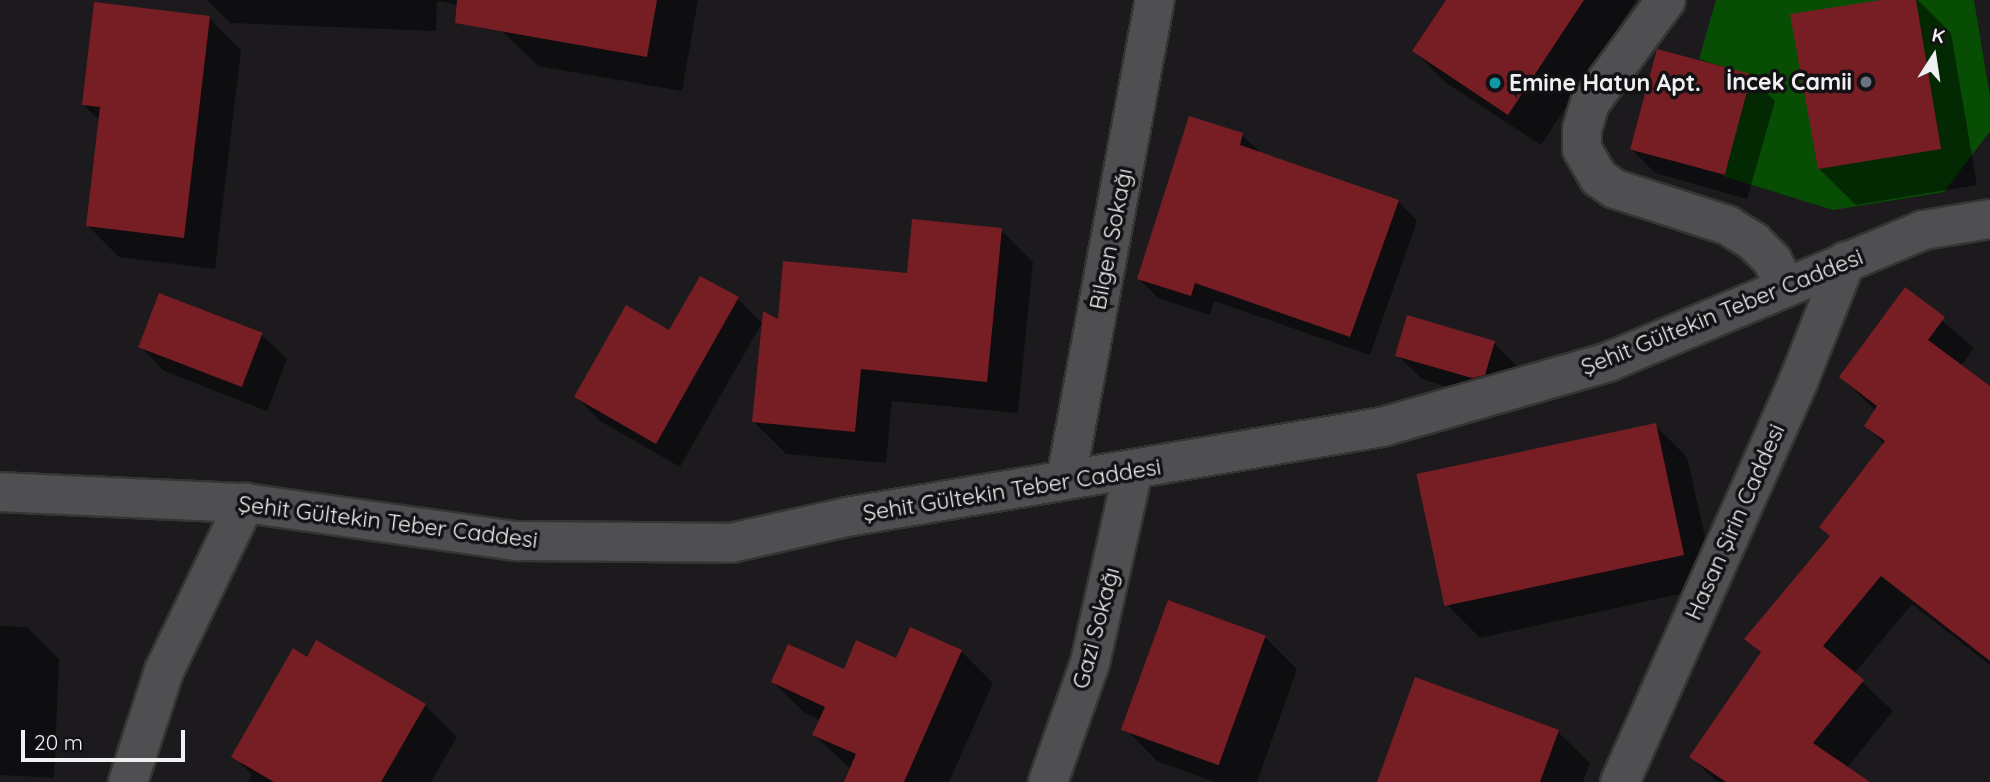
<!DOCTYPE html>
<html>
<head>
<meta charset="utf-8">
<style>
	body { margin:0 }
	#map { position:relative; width:1990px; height:782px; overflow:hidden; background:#1c1a1d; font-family:Quicksand,sans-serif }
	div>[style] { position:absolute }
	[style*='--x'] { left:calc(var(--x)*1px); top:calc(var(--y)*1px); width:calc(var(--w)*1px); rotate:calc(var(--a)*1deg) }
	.green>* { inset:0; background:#074e04 }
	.shadow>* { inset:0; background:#0007 }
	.building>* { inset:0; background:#771d24; transform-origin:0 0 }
	.roads { filter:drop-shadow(2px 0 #353536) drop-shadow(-2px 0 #353536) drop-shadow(0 2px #353536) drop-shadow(0 -2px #353536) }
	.minor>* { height:38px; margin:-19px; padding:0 19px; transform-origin:19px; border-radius:19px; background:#4f4e51 }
	.dots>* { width:19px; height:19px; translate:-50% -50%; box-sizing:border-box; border:4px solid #131114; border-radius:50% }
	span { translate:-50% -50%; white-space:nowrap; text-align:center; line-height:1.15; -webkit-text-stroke:7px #131114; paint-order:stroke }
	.poi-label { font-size:23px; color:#f0eff1; font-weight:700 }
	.right { translate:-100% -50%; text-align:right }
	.left { translate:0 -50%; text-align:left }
	.street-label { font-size:23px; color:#f0eff1 }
	.north { position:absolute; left:1899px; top:21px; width:70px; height:70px; -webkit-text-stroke:5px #131114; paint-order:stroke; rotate:12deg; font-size:19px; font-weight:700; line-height:28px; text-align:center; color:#f0eff1 }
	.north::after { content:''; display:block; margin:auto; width:24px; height:32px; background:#f0eff1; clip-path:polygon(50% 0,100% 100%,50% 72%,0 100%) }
	.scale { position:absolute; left:21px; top:730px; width:164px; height:32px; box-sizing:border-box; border:4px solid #f0eff1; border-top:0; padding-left:9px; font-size:21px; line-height:24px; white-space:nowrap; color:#f0eff1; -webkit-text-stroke:5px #131114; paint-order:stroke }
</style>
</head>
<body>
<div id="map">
	<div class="green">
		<div style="clip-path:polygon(1716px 0,1974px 0,1990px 97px,1990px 131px,1944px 192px,1833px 210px,1723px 176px,1752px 76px,1699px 59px)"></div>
	</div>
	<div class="shadow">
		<div style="clip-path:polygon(207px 0,698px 0,682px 91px,538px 66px,502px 31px,505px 13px,437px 1px,436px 31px,230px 23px)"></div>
		<div style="clip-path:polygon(1448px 0,1636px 0,1541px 145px,1446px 83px,1414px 51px)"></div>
		<div style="clip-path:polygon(1891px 0,1918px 0,1951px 33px,1977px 185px,1856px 205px,1819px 169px)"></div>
		<div style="clip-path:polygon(209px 18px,241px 50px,215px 269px,119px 257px,87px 225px,100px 121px,83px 105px)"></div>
		<div style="clip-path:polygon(1751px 77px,1775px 101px,1747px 199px,1655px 173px,1630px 148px)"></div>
		<div style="clip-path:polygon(1242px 135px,1262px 154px,1398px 201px,1417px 221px,1370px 355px,1214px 301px,1210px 315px,1158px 298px,1139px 279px)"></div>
		<div style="clip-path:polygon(1001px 230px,1033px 262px,1018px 413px,892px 401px,886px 463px,786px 454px,754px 422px,779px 322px,909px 275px)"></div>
		<div style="clip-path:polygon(1905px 289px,1974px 348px,1961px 366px,1990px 388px,1990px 665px,1912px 604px,1854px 674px,1893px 711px,1847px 768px,1865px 782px,1717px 782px,1691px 757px,1762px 654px,1747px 639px,1831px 537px,1885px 445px,1866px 426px,1876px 411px,1841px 377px)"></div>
		<div style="clip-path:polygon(160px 295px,262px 335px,287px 359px,267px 411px,164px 371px,140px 346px)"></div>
		<div style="clip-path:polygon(738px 299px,762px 323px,680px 467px,600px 421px,576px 397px,670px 333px)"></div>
		<div style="clip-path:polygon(1494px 343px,1518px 367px,1509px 399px,1497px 402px,1422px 379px,1397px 355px)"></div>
		<div style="clip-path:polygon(1655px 425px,1687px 457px,1716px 586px,1480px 638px,1448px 606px)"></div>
		<div style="clip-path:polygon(0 626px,27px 627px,59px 659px,54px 778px,0 775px)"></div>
		<div style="clip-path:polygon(1265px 637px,1297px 669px,1257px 782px,1215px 782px,1157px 761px,1125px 729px)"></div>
		<div style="clip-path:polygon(317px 643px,425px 705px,457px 737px,431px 782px,248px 782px,252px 775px,233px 756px)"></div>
		<div style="clip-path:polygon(961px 651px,993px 683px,949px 782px,849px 782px,851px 769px,814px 735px,821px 721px,805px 713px,773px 682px)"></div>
		<div style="clip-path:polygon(1558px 732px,1590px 763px,1583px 782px,1378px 782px)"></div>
	</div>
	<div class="building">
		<div style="clip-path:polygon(457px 0,657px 0,647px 57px,455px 23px)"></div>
		<div style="clip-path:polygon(1446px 0,1584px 0,1508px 115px,1412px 51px)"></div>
		<div style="clip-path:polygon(1881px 0,1916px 0,1941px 149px,1818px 169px,1790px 14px)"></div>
		<div style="clip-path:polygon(94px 2px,210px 16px,184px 238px,86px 226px,100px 107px,82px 105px)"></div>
		<div style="left:1657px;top:49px;width:98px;height:104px;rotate:15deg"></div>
		<div style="clip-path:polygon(1189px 116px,1243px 133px,1240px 145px,1399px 200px,1350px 337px,1195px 283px,1191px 296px,1137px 279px)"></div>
		<div style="clip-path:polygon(912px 219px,1002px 228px,987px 382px,861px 369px,855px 432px,752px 422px,763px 311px,778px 319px,783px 261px,907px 273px)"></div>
		<div style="clip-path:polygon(700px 276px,739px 297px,656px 444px,574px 397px,626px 305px,669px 330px)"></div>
		<div style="clip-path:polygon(1905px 287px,1945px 317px,1928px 340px,1990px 386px,1990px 661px,1881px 576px,1823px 646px,1864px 680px,1813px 743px,1870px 782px,1726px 782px,1689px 757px,1761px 652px,1744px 639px,1830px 536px,1819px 527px,1885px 441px,1864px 426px,1877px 406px,1839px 377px)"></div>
		<div style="left:159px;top:293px;width:111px;height:58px;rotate:21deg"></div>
		<div style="clip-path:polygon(1407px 315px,1495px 341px,1485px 375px,1472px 378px,1395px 356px)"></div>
		<div style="left:1656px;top:423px;width:135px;height:245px;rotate:78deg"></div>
		<div style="left:1168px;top:600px;width:104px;height:138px;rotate:20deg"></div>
		<div style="clip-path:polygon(910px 627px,962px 650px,904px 782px,844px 782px,856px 754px,812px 735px,825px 707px,771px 682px,788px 644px,844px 669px,856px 640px,896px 658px)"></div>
		<div style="clip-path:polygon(316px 640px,426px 704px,381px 782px,274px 782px,231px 757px,293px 648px,307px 657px)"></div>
		<div style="clip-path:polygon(1415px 677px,1559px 730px,1540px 782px,1377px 782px)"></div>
	</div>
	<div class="roads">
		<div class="minor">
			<div style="--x:1666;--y:0;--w:128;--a:126.4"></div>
			<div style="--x:1590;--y:103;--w:27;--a:107"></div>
			<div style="--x:1582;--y:129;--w:20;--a:90"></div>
			<div style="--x:1582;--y:149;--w:34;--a:60"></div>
			<div style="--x:1599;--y:178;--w:19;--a:35"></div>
			<div style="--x:1615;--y:189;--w:118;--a:17.8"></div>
			<div style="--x:1727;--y:225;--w:31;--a:32"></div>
			<div style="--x:1753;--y:241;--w:27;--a:45"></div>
			<div style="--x:1772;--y:260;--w:28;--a:63"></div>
			<div style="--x:1066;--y:479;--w:487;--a:-79.5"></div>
			<div style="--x:0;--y:492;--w:245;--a:2.6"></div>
			<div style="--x:245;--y:503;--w:275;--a:8"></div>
			<div style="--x:517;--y:541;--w:214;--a:0.5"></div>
			<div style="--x:731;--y:543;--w:119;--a:-12.6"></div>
			<div style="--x:847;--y:517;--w:543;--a:-9.55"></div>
			<div style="--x:1382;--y:427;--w:235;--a:-16"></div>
			<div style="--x:1608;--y:362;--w:342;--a:-22.7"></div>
			<div style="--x:1924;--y:230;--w:67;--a:-9.5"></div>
			<div style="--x:128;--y:782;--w:117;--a:-72"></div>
			<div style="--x:164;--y:671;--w:187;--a:-64.3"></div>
			<div style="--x:1048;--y:782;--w:126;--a:-70.6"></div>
			<div style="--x:1090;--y:663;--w:197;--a:-77.4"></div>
			<div style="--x:1620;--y:782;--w:438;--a:-66"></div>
			<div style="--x:1798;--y:382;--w:130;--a:-68.4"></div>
		</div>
	</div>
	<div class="dots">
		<div style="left:1866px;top:82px;background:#6b7280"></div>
		<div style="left:1495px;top:83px;background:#0f9aa8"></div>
	</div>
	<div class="poi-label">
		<span class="right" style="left:1852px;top:82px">İncek Camii</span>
		<span class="left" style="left:1509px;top:83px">Emine Hatun Apt.</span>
	</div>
	<div class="street-label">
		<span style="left:1111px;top:239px;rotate:-79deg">Bilgen Sokağı</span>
		<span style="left:1722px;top:312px;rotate:-22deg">Şehit Gültekin Teber Caddesi</span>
		<span style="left:1012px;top:490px;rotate:-9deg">Şehit Gültekin Teber Caddesi</span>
		<span style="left:388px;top:522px;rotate:7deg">Şehit Gültekin Teber Caddesi</span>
		<span style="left:1735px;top:522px;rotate:-66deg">Hasan Şirin Caddesi</span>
		<span style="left:1096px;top:628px;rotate:-75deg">Gazi Sokağı</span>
	</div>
	<div class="north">K</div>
	<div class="scale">20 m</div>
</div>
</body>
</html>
